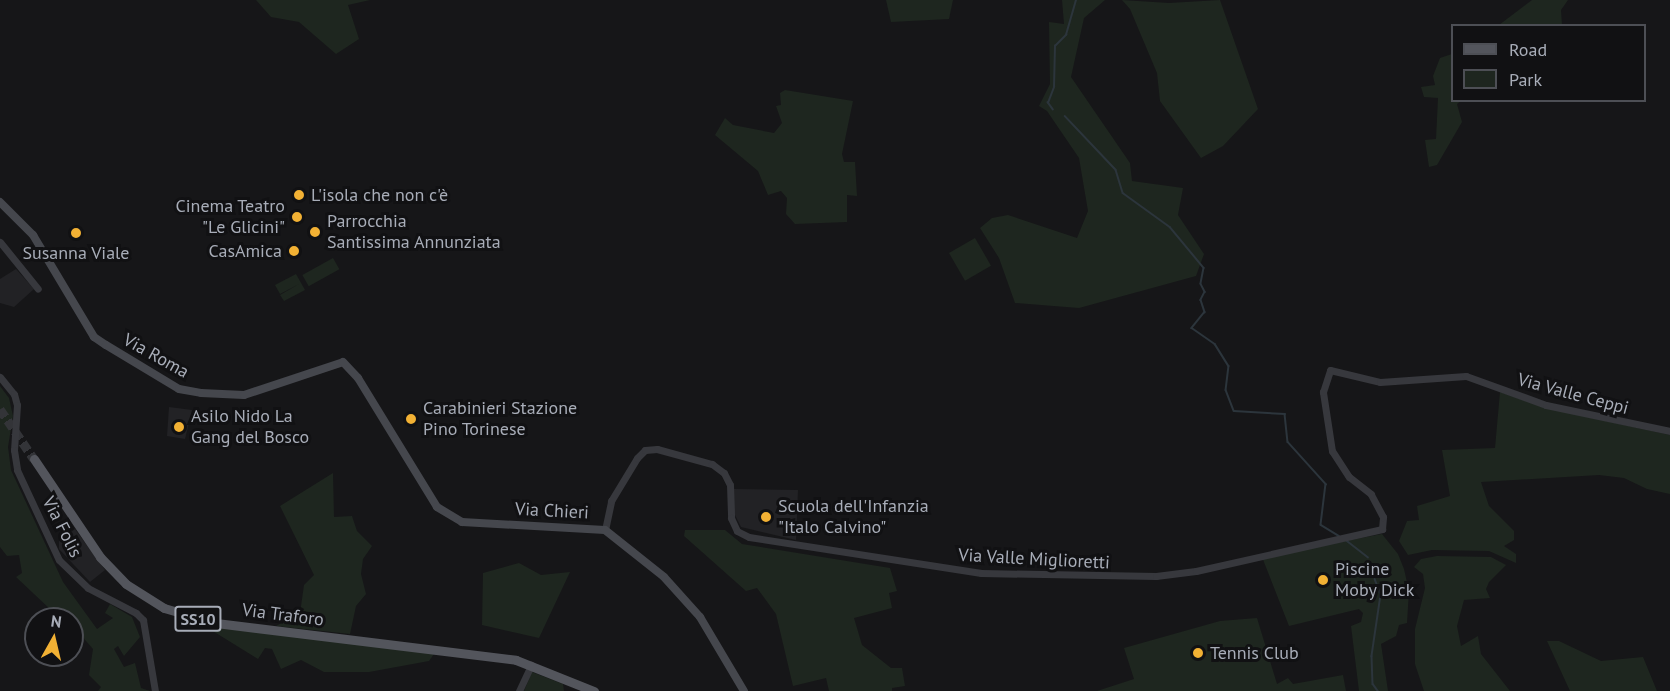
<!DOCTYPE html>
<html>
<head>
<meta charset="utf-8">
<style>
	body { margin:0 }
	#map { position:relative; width:1670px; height:691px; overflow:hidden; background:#161618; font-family:"PT Sans",sans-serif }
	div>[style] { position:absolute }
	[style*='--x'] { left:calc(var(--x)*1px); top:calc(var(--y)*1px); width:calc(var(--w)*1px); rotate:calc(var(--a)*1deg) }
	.built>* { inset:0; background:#222225 }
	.green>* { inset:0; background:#1e261f; transform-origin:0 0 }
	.stream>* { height:1.5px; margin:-0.75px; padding:0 0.75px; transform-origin:0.75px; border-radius:0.75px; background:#2c353c }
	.primary-tunnel>* { height:9px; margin-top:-4.5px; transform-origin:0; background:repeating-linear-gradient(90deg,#333438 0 9px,transparent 0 13.5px) }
	.tertiary>* { height:7px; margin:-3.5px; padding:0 3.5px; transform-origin:3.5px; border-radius:3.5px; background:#37383d }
	.secondary>* { height:8px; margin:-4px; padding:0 4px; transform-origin:4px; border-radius:4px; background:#45474d }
	.primary>* { height:9px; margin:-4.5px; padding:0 4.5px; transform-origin:4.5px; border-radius:4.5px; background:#53555c }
	.dots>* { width:16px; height:16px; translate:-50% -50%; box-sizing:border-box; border:3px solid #111113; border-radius:50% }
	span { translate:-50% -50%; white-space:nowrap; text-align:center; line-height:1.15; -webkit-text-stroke:6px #111113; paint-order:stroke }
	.shield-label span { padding:2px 4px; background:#111113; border:2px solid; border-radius:4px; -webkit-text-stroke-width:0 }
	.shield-label { font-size:16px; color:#a8adb8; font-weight:700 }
	.poi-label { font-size:18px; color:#a8adb8 }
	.left { translate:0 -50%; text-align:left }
	.right { translate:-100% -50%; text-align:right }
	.street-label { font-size:18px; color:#a8adb8 }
	.legend { position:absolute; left:1451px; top:24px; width:195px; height:78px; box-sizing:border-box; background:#111113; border:2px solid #4d4f55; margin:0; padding:8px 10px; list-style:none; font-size:18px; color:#a8adb8 }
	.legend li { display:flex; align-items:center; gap:12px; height:30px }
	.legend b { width:30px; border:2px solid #4d4f55 }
	.north { position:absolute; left:24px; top:607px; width:60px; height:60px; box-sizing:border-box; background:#111113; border:2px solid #4d4f55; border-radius:50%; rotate:8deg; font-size:16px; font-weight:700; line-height:24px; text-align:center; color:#a8adb8 }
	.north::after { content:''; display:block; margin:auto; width:21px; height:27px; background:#f2b134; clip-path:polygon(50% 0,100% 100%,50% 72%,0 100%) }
</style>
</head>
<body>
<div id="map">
	<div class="built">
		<div style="clip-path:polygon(16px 269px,34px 289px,14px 307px,0 303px,0 279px)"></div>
		<div style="clip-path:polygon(169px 407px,192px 410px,185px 439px,167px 436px)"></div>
		<div style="clip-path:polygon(734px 489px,798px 490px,796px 540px,741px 527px,734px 513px)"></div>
		<div style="clip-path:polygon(75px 529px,105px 570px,90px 582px,59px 549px,59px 541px)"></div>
	</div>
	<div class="green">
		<div style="clip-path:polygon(256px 0,370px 0,348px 5px,359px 39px,336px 54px,299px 22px,271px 17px)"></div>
		<div style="clip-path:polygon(886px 0,953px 0,949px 19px,891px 22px)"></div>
		<div style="clip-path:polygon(1062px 0,1105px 0,1084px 18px,1071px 77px,1130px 163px,1132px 181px,1183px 188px,1178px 215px,1204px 254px,1196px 276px,1079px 308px,1015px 303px,999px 258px,980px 228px,992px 218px,1008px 215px,1077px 238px,1088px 211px,1079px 158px,1047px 111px,1039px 106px,1050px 84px,1049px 22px,1064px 24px)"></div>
		<div style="clip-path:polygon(1122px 0,1169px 3px,1220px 0,1258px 109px,1223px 146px,1201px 158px,1160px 101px,1157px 73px,1130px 9px)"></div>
		<div style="clip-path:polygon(1532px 0,1568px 0,1561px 10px,1562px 25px,1499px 25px)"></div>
		<div style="clip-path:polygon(1452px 54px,1452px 100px,1461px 101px,1457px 104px,1462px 122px,1437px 165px,1429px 167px,1425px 140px,1436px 139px,1438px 98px,1424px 97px,1421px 87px,1435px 85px,1433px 76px,1440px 58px)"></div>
		<div style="clip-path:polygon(785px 90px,853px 101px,842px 154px,844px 162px,855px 162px,857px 196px,847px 195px,847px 222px,795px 224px,786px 214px,787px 198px,781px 191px,768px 195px,758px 171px,715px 135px,725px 118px,733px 125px,774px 133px,782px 123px,776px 106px,781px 105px,780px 93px)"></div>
		<div style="left:975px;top:238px;width:32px;height:30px;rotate:60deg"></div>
		<div style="left:333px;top:258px;width:13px;height:35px;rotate:61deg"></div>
		<div style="clip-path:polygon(296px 274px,305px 290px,284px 301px,280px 295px,299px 284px,280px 294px,275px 285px)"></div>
		<div style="clip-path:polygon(0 386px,9px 398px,13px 416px,8px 447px,11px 470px,63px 582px,97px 629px,113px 618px,105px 613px,110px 604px,132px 617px,140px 637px,124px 656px,118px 646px,114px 649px,124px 667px,135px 663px,141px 688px,150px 691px,98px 691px,101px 687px,89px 675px,93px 649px,72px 625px,72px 619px,63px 619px,51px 610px,16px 577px,22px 573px,19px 555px,7px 556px,0 547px)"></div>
		<div style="clip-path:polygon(1500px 392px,1546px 408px,1670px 435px,1670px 494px,1647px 489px,1624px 478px,1599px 475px,1481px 482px,1489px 506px,1514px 531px,1514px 540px,1504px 546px,1516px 554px,1516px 563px,1489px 551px,1432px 550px,1408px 555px,1399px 541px,1407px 521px,1419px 520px,1417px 506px,1450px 496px,1442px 450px,1495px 448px)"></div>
		<div style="clip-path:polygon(333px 473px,334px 517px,352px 516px,357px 531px,372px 546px,363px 559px,361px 574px,366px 594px,356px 606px,350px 634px,276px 626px,300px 613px,304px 585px,314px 575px,280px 506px)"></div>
		<div style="clip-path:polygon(685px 530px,725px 530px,742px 544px,890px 568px,897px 591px,889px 593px,892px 608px,854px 618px,862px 645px,891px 668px,902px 668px,905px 686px,892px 688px,892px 691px,829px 691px,826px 678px,793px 686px,776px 614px,757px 588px,746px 591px,684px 536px)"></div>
		<div style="clip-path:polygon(1382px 534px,1398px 554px,1404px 569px,1409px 591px,1407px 623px,1399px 625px,1396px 636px,1381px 644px,1388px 691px,1359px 691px,1351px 626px,1361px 622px,1363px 613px,1359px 609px,1289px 626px,1262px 557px)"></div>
		<div style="clip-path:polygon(1437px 556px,1491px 557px,1506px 565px,1489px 582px,1486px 589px,1490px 598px,1464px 600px,1457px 626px,1461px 646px,1478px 636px,1481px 654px,1510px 691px,1424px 691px,1415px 664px,1415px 629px,1425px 588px,1423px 574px,1414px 567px,1421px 559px)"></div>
		<div style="clip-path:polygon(519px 563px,541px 575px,570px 572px,539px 638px,482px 625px,483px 573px)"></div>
		<div style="clip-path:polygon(1257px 618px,1277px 684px,1288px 678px,1293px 684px,1343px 675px,1346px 691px,1097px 691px,1134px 679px,1124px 648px,1220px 621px)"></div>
		<div style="clip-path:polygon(203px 625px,274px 634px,434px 654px,429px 661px,369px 672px,324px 672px,301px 660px,281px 669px,272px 649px,265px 648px,258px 659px)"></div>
		<div style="clip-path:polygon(1547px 641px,1559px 641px,1601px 661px,1643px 657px,1657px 691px,1570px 691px)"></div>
		<div style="clip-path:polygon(532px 672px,563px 684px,564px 691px,524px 691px)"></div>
	</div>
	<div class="stream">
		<div style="--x:1053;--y:110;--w:9;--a:-126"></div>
		<div style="--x:1048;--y:103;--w:17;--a:-69"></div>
		<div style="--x:1054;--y:87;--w:41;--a:-88.6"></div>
		<div style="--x:1055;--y:46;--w:16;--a:-45"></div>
		<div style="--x:1066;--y:35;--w:36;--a:-74"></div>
		<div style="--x:1065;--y:116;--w:74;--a:46.6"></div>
		<div style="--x:1116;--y:170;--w:24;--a:73"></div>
		<div style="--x:1123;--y:193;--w:58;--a:35.9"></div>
		<div style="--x:1170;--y:227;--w:53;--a:50.3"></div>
		<div style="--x:1204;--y:268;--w:16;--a:101"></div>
		<div style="--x:1201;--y:284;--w:9;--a:63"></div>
		<div style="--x:1205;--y:292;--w:9;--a:117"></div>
		<div style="--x:1201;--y:300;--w:13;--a:72"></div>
		<div style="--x:1205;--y:312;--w:21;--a:129"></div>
		<div style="--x:1192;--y:328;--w:28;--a:35"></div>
		<div style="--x:1215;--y:344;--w:26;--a:58"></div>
		<div style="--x:1229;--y:366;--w:24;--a:97"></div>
		<div style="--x:1226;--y:390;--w:22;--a:69"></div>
		<div style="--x:1234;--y:411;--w:51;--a:3.4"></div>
		<div style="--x:1285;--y:414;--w:28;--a:84"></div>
		<div style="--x:1288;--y:442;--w:57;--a:47.9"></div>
		<div style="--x:1326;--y:484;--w:41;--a:97"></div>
		<div style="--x:1321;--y:525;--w:21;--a:31"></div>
		<div style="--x:1346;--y:540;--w:28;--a:38"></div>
		<div style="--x:1375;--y:579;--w:17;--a:69"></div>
		<div style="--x:1381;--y:595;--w:62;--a:98.4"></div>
		<div style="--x:1372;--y:656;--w:28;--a:88"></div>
		<div style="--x:1373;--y:684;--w:9;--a:54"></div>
	</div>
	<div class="primary-tunnel">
		<div style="--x:0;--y:409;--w:60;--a:55.8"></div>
	</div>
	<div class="tertiary">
		<div style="--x:0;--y:242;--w:60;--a:51"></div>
		<div style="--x:0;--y:377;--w:22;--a:51"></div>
		<div style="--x:14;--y:394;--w:11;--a:75"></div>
		<div style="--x:17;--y:405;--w:45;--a:93.8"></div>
		<div style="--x:14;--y:450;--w:20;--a:81"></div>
		<div style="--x:17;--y:470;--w:99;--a:65"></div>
		<div style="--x:59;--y:560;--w:40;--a:44"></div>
		<div style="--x:88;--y:588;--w:54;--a:27.5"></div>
		<div style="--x:136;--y:613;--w:10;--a:45"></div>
		<div style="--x:143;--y:620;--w:72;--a:80.4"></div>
		<div style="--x:605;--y:530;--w:30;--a:-78"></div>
		<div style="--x:611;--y:501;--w:50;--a:-58.8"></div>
		<div style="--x:637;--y:458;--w:11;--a:-45"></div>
		<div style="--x:645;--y:450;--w:12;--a:-5"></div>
		<div style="--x:657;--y:449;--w:57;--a:15.3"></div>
		<div style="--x:712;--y:464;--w:15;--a:37"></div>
		<div style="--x:724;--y:473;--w:13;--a:63"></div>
		<div style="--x:730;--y:485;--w:33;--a:88"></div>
		<div style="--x:731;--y:518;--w:14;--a:65"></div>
		<div style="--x:737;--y:531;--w:13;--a:27"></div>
		<div style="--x:749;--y:537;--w:235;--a:8.8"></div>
		<div style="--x:981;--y:573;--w:175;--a:1"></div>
		<div style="--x:1156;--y:576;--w:40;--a:-7.1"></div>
		<div style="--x:1196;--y:571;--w:191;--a:-12.7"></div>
		<div style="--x:1382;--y:529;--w:12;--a:-85"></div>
		<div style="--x:1383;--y:517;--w:26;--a:-118"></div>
		<div style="--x:1371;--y:494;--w:28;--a:-142"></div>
		<div style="--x:1349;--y:477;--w:31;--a:-123"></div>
		<div style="--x:1332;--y:451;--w:60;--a:-98.7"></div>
		<div style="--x:1323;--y:392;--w:23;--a:-72"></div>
		<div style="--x:1330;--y:370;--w:51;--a:13.5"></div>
		<div style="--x:1380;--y:382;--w:86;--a:-4"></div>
		<div style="--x:1466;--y:376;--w:85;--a:19.9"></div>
		<div style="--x:1546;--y:405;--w:127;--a:11.8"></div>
		<div style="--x:519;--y:691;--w:29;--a:-65"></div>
	</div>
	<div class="secondary">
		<div style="--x:0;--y:202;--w:47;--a:45"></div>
		<div style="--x:33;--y:235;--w:119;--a:59.1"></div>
		<div style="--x:94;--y:337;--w:14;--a:34"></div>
		<div style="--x:106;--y:345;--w:85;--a:31.1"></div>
		<div style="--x:179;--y:389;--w:22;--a:10"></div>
		<div style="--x:201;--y:393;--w:43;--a:2.7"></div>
		<div style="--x:244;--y:395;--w:104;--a:-18.4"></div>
		<div style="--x:343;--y:362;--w:22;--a:47"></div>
		<div style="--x:358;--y:378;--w:151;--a:58.5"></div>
		<div style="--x:437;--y:507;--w:29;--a:31"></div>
		<div style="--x:462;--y:522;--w:143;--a:3.2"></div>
		<div style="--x:605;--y:530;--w:75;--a:38.5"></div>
		<div style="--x:664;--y:577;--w:54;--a:48"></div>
		<div style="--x:700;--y:617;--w:86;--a:59.3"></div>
	</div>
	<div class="primary">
		<div style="--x:34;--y:459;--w:118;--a:56"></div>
		<div style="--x:100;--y:557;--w:37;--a:46"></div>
		<div style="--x:126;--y:584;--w:45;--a:32.3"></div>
		<div style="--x:164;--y:608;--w:54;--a:16.1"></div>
		<div style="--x:216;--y:623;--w:302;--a:7"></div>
		<div style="--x:516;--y:660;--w:84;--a:21.7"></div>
	</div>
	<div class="dots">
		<div style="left:299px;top:195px;background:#f2b134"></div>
		<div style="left:297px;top:217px;background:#f2b134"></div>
		<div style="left:315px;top:232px;background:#f2b134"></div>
		<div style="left:76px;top:233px;background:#f2b134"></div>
		<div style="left:294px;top:251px;background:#f2b134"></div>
		<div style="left:411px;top:419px;background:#f2b134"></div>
		<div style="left:179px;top:427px;background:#f2b134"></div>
		<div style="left:766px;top:517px;background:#f2b134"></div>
		<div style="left:1323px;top:580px;background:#f2b134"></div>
		<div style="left:1198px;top:653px;background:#f2b134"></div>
	</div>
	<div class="shield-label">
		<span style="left:198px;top:619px">SS10</span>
	</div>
	<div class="poi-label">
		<span class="left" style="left:311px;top:195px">L'isola che non c'è</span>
		<span class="right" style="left:285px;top:217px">Cinema Teatro<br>"Le Glicini"</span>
		<span class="left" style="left:327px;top:232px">Parrocchia<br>Santissima Annunziata</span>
		<span class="right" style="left:282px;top:251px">CasAmica</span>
		<span style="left:76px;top:253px">Susanna Viale</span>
		<span class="left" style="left:423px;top:419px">Carabinieri Stazione<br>Pino Torinese</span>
		<span class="left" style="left:191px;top:427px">Asilo Nido La<br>Gang del Bosco</span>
		<span class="left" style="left:778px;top:517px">Scuola dell'Infanzia<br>"Italo Calvino"</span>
		<span class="left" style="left:1335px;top:580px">Piscine<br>Moby Dick</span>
		<span class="left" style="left:1210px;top:653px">Tennis Club</span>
	</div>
	<div class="street-label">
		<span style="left:156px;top:356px;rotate:29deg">Via Roma</span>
		<span style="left:1573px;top:394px;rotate:15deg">Via Valle Ceppi</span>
		<span style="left:552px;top:511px;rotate:3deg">Via Chieri</span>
		<span style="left:62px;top:527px;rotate:63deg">Via Folis</span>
		<span style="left:1034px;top:559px;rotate:3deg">Via Valle Miglioretti</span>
		<span style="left:283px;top:615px;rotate:7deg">Via Traforo</span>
	</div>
	<ul class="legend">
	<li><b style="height:8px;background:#53555c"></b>Road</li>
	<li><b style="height:16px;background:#1e261f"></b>Park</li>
	</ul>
	<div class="north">N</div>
</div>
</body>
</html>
